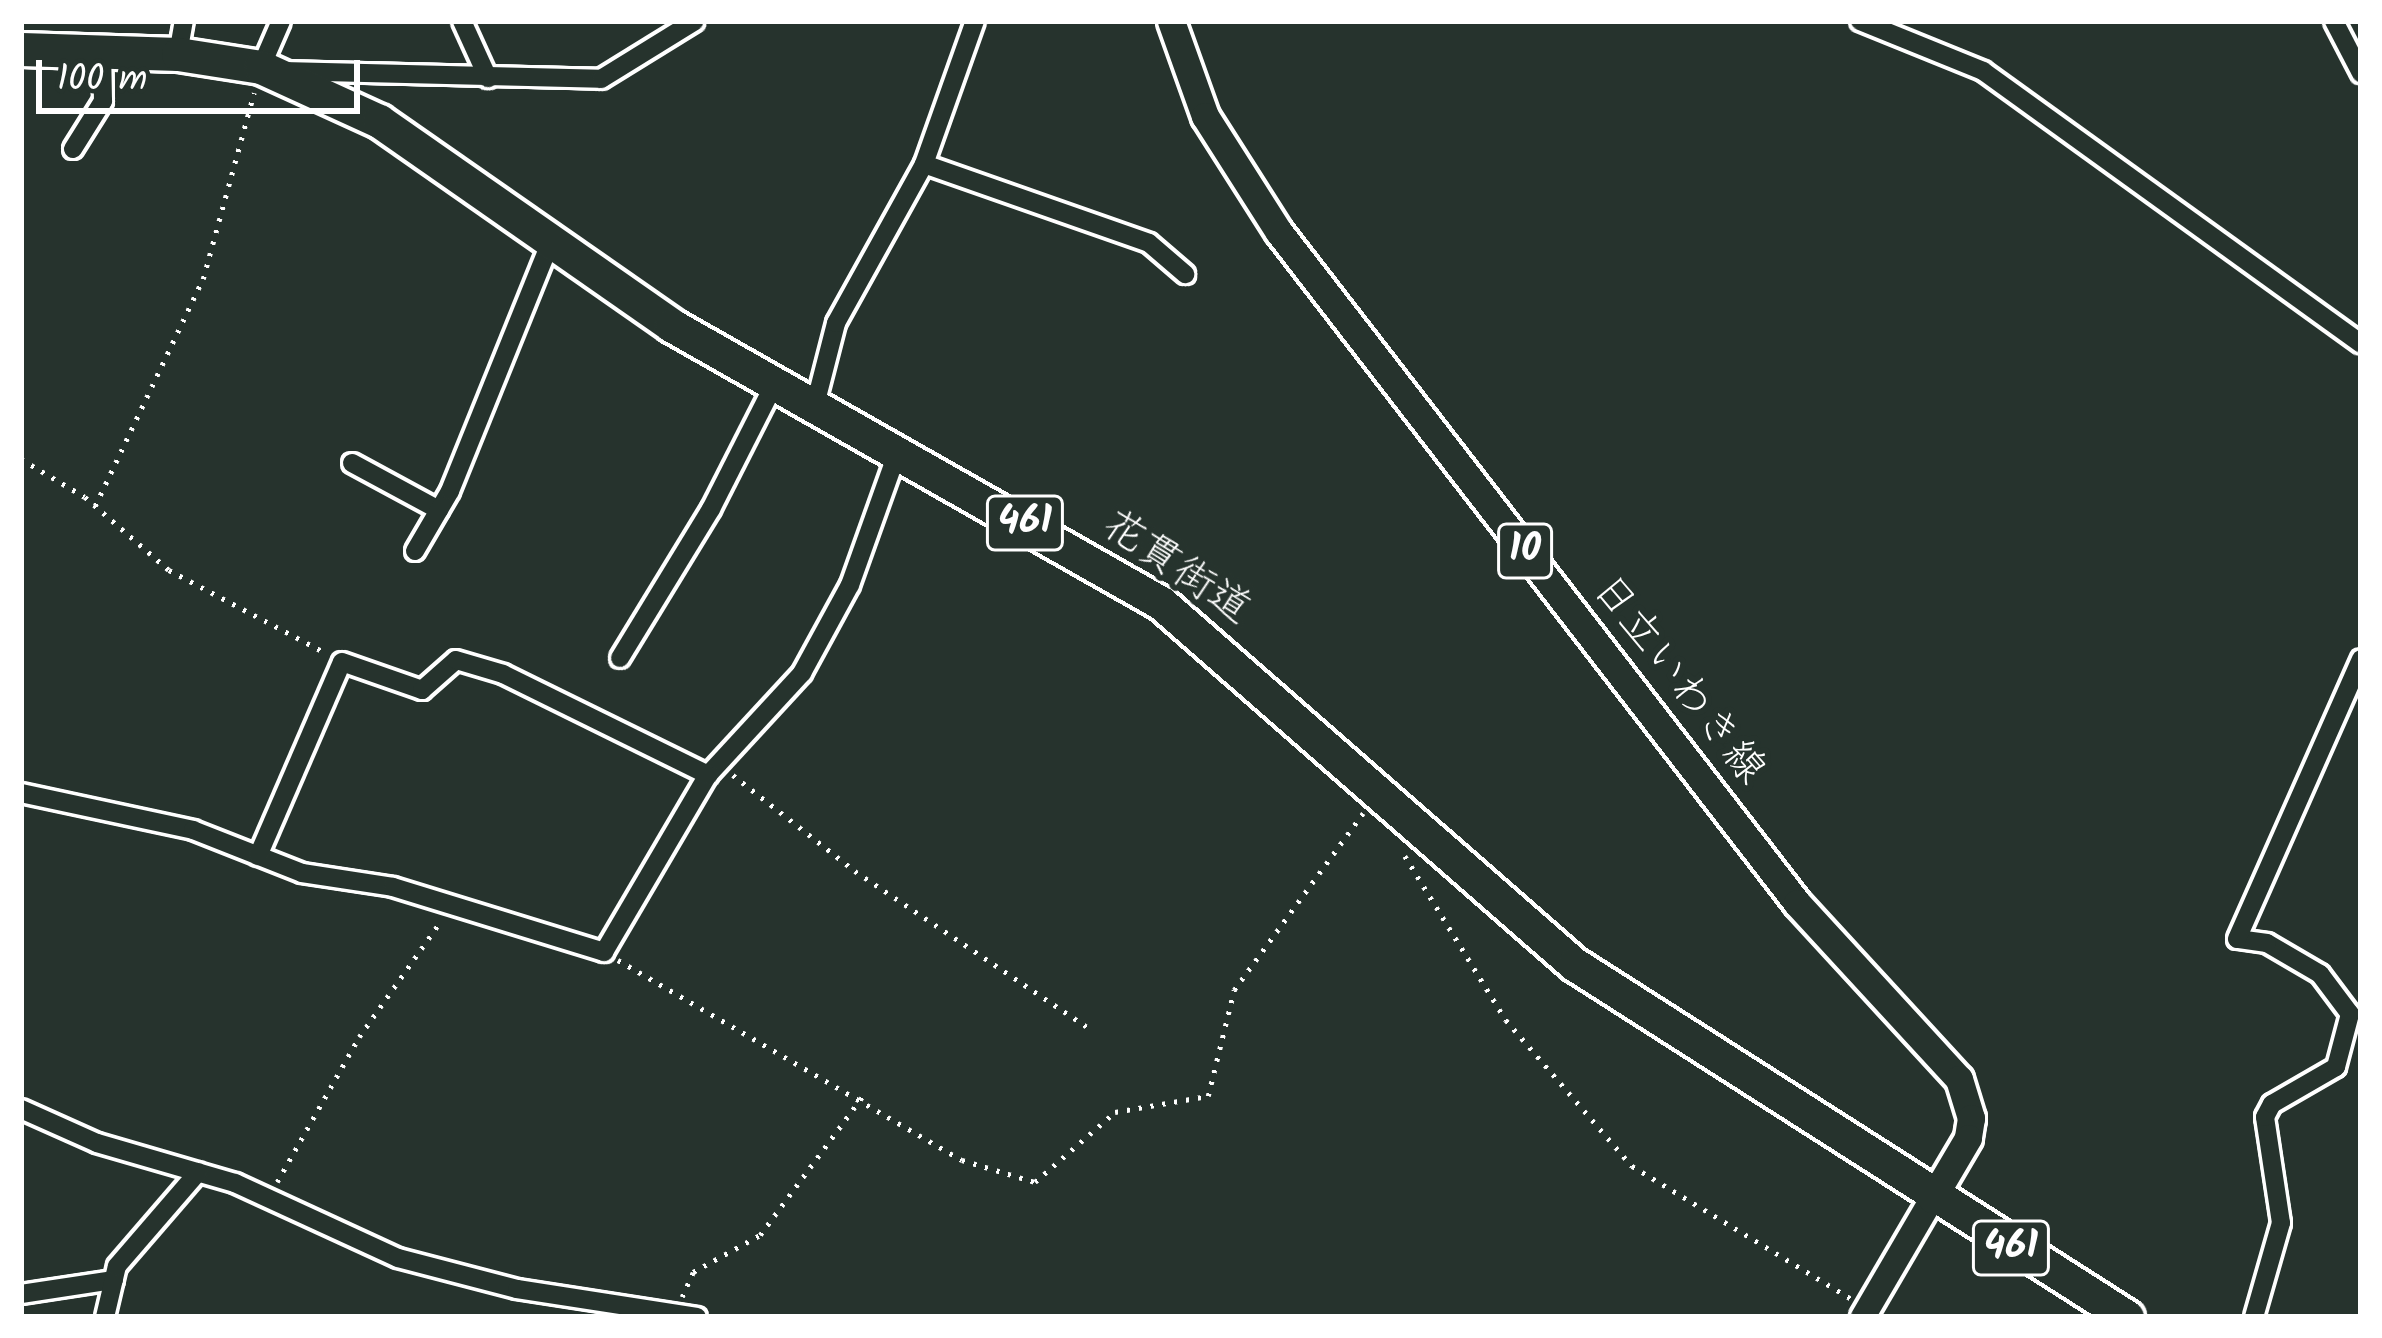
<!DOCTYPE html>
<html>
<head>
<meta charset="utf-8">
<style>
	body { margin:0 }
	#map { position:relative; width:2382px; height:1338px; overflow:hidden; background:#26332d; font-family:Kalam,"Klee One",sans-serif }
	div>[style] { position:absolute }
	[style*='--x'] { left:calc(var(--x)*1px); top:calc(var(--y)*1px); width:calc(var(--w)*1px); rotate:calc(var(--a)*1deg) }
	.path>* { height:4.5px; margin-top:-2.25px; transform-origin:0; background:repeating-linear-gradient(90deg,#fff 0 3px,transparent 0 12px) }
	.roads { filter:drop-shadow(3px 0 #fff) drop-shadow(-3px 0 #fff) drop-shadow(0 3px #fff) drop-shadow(0 -3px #fff) }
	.street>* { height:18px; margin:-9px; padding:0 9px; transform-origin:9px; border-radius:9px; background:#26332d }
	.secondary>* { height:24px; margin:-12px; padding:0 12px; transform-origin:12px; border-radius:12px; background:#26332d }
	.primary>* { height:27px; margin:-13.5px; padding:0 13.5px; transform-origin:13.5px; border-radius:13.5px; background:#26332d }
	.highway>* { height:33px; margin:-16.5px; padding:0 16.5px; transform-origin:16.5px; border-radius:16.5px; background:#26332d }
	span { translate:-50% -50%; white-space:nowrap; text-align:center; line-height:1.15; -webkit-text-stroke:12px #26332d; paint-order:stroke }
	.shield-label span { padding:3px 9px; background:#26332d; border:3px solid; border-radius:9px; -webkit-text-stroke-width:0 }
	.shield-label { font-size:39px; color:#fff; font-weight:700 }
	.street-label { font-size:42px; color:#fff }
	.frame { position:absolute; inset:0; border:24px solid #fff; pointer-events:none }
	.scale { position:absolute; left:36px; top:60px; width:324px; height:54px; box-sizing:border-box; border:6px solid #fff; border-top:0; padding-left:15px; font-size:36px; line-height:42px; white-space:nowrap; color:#fff; -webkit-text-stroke:9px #26332d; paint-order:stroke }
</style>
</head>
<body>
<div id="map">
	<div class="path">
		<div style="--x:21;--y:459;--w:74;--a:30.7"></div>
		<div style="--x:85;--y:497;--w:111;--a:41"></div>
		<div style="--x:169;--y:570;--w:178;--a:27.9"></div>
		<div style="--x:95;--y:506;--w:251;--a:-64.6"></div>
		<div style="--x:203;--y:279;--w:193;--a:-74.7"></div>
		<div style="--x:733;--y:775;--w:155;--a:38.2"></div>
		<div style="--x:855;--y:871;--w:283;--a:33.9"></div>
		<div style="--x:1405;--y:856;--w:193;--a:58.4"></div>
		<div style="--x:1506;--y:1020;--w:193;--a:49.2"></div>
		<div style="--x:1632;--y:1166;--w:257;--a:31.2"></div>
		<div style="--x:618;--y:960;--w:398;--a:30.2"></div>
		<div style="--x:962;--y:1160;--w:76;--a:16.8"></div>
		<div style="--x:1035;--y:1182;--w:106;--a:-41.2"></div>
		<div style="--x:1115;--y:1112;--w:94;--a:-9.8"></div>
		<div style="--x:1208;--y:1096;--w:109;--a:-76.2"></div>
		<div style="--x:1234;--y:990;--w:219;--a:-53.9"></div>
		<div style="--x:277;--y:1182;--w:167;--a:-60.5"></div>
		<div style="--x:359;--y:1037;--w:141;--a:-54.8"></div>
		<div style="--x:682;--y:1297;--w:27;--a:-66"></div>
		<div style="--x:693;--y:1272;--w:77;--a:-28.9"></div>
		<div style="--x:760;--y:1235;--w:173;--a:-53.5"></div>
	</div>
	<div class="roads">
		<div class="street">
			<div style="--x:462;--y:21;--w:63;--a:65.5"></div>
			<div style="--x:1860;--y:21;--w:133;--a:22.1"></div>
			<div style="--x:1983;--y:71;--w:466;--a:35.8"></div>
			<div style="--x:2334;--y:21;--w:59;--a:62.6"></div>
			<div style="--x:178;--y:54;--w:34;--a:-80"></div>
			<div style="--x:261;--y:67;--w:50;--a:-66.5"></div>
			<div style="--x:282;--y:71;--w:319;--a:1.4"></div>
			<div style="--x:601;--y:79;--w:110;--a:-31.7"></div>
			<div style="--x:73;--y:149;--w:57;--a:-58"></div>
			<div style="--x:103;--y:101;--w:52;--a:-91.1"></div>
			<div style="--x:924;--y:164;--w:238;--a:19.3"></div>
			<div style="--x:1149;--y:243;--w:48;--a:40.7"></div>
			<div style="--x:815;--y:405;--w:85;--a:-75.6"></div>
			<div style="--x:836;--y:323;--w:182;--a:-61"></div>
			<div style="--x:924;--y:164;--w:152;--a:-70.4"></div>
			<div style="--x:352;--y:463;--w:99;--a:28.4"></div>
			<div style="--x:415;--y:551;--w:69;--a:-59.7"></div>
			<div style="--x:450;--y:491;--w:270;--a:-68"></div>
			<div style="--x:620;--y:658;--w:175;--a:-58.6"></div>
			<div style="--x:711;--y:509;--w:141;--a:-63.1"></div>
			<div style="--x:21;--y:793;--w:176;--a:12.1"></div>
			<div style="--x:193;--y:830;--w:117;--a:21.5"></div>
			<div style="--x:302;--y:873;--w:92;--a:8.7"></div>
			<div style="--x:393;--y:887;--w:221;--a:17.1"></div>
			<div style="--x:604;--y:952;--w:205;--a:-59.6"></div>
			<div style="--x:708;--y:775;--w:139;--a:-47.3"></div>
			<div style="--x:802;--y:673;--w:100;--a:-61.4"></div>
			<div style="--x:850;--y:585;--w:142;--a:-70.3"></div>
			<div style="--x:258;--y:856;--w:211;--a:-66.6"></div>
			<div style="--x:342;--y:662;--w:85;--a:19.3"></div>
			<div style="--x:422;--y:690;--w:45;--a:-41.4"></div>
			<div style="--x:456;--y:660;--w:49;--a:16.6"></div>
			<div style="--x:503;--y:674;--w:229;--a:26.2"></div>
			<div style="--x:21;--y:1109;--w:83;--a:24.1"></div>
			<div style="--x:97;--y:1143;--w:144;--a:16.2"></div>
			<div style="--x:235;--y:1183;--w:179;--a:24.7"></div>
			<div style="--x:398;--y:1258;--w:123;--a:14.6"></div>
			<div style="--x:517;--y:1289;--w:182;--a:8.8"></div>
			<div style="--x:21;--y:1294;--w:94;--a:-8.6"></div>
			<div style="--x:105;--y:1317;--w:52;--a:-76.8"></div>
			<div style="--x:117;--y:1266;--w:124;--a:-49.2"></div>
			<div style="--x:2254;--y:1317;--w:98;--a:-74"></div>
			<div style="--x:2281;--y:1223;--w:107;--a:-98.6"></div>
			<div style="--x:2265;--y:1117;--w:15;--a:-62"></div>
			<div style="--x:2272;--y:1104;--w:74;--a:-30"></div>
			<div style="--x:2336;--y:1067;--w:55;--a:-75.2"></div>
			<div style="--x:2350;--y:1014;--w:50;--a:-126.9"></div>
			<div style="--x:2320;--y:974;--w:61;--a:-149.7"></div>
			<div style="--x:2267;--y:943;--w:30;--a:-172"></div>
			<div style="--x:2237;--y:939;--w:306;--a:-66.1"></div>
		</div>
		<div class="secondary">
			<div style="--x:1863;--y:1317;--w:137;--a:-59.7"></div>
		</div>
		<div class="primary">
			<div style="--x:1171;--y:21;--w:101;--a:70.3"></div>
			<div style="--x:1205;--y:116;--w:138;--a:57.5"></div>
			<div style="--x:1279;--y:232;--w:848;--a:52.33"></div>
			<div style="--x:1797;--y:903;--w:239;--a:47.4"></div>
			<div style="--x:1959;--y:1079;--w:41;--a:72.9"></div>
			<div style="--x:1971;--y:1118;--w:20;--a:99"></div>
			<div style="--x:1968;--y:1138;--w:71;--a:120.5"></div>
		</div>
		<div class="highway">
			<div style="--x:21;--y:49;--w:157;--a:1.8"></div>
			<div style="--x:178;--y:54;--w:84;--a:8.9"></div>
			<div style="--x:261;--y:67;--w:130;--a:24.6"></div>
			<div style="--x:379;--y:121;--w:356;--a:34.9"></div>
			<div style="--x:671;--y:325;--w:563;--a:29.57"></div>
			<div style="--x:1161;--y:603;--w:549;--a:41.16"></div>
			<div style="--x:1574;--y:964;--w:656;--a:32.55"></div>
		</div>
	</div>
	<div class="shield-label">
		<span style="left:1025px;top:523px">461</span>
		<span style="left:1525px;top:551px">10</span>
		<span style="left:2011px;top:1248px">461</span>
	</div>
	<div class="street-label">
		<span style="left:1176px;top:568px;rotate:34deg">花貫街道</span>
		<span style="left:1678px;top:680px;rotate:52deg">日立いわき線</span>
	</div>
	<div class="frame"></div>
	<div class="scale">100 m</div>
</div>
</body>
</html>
